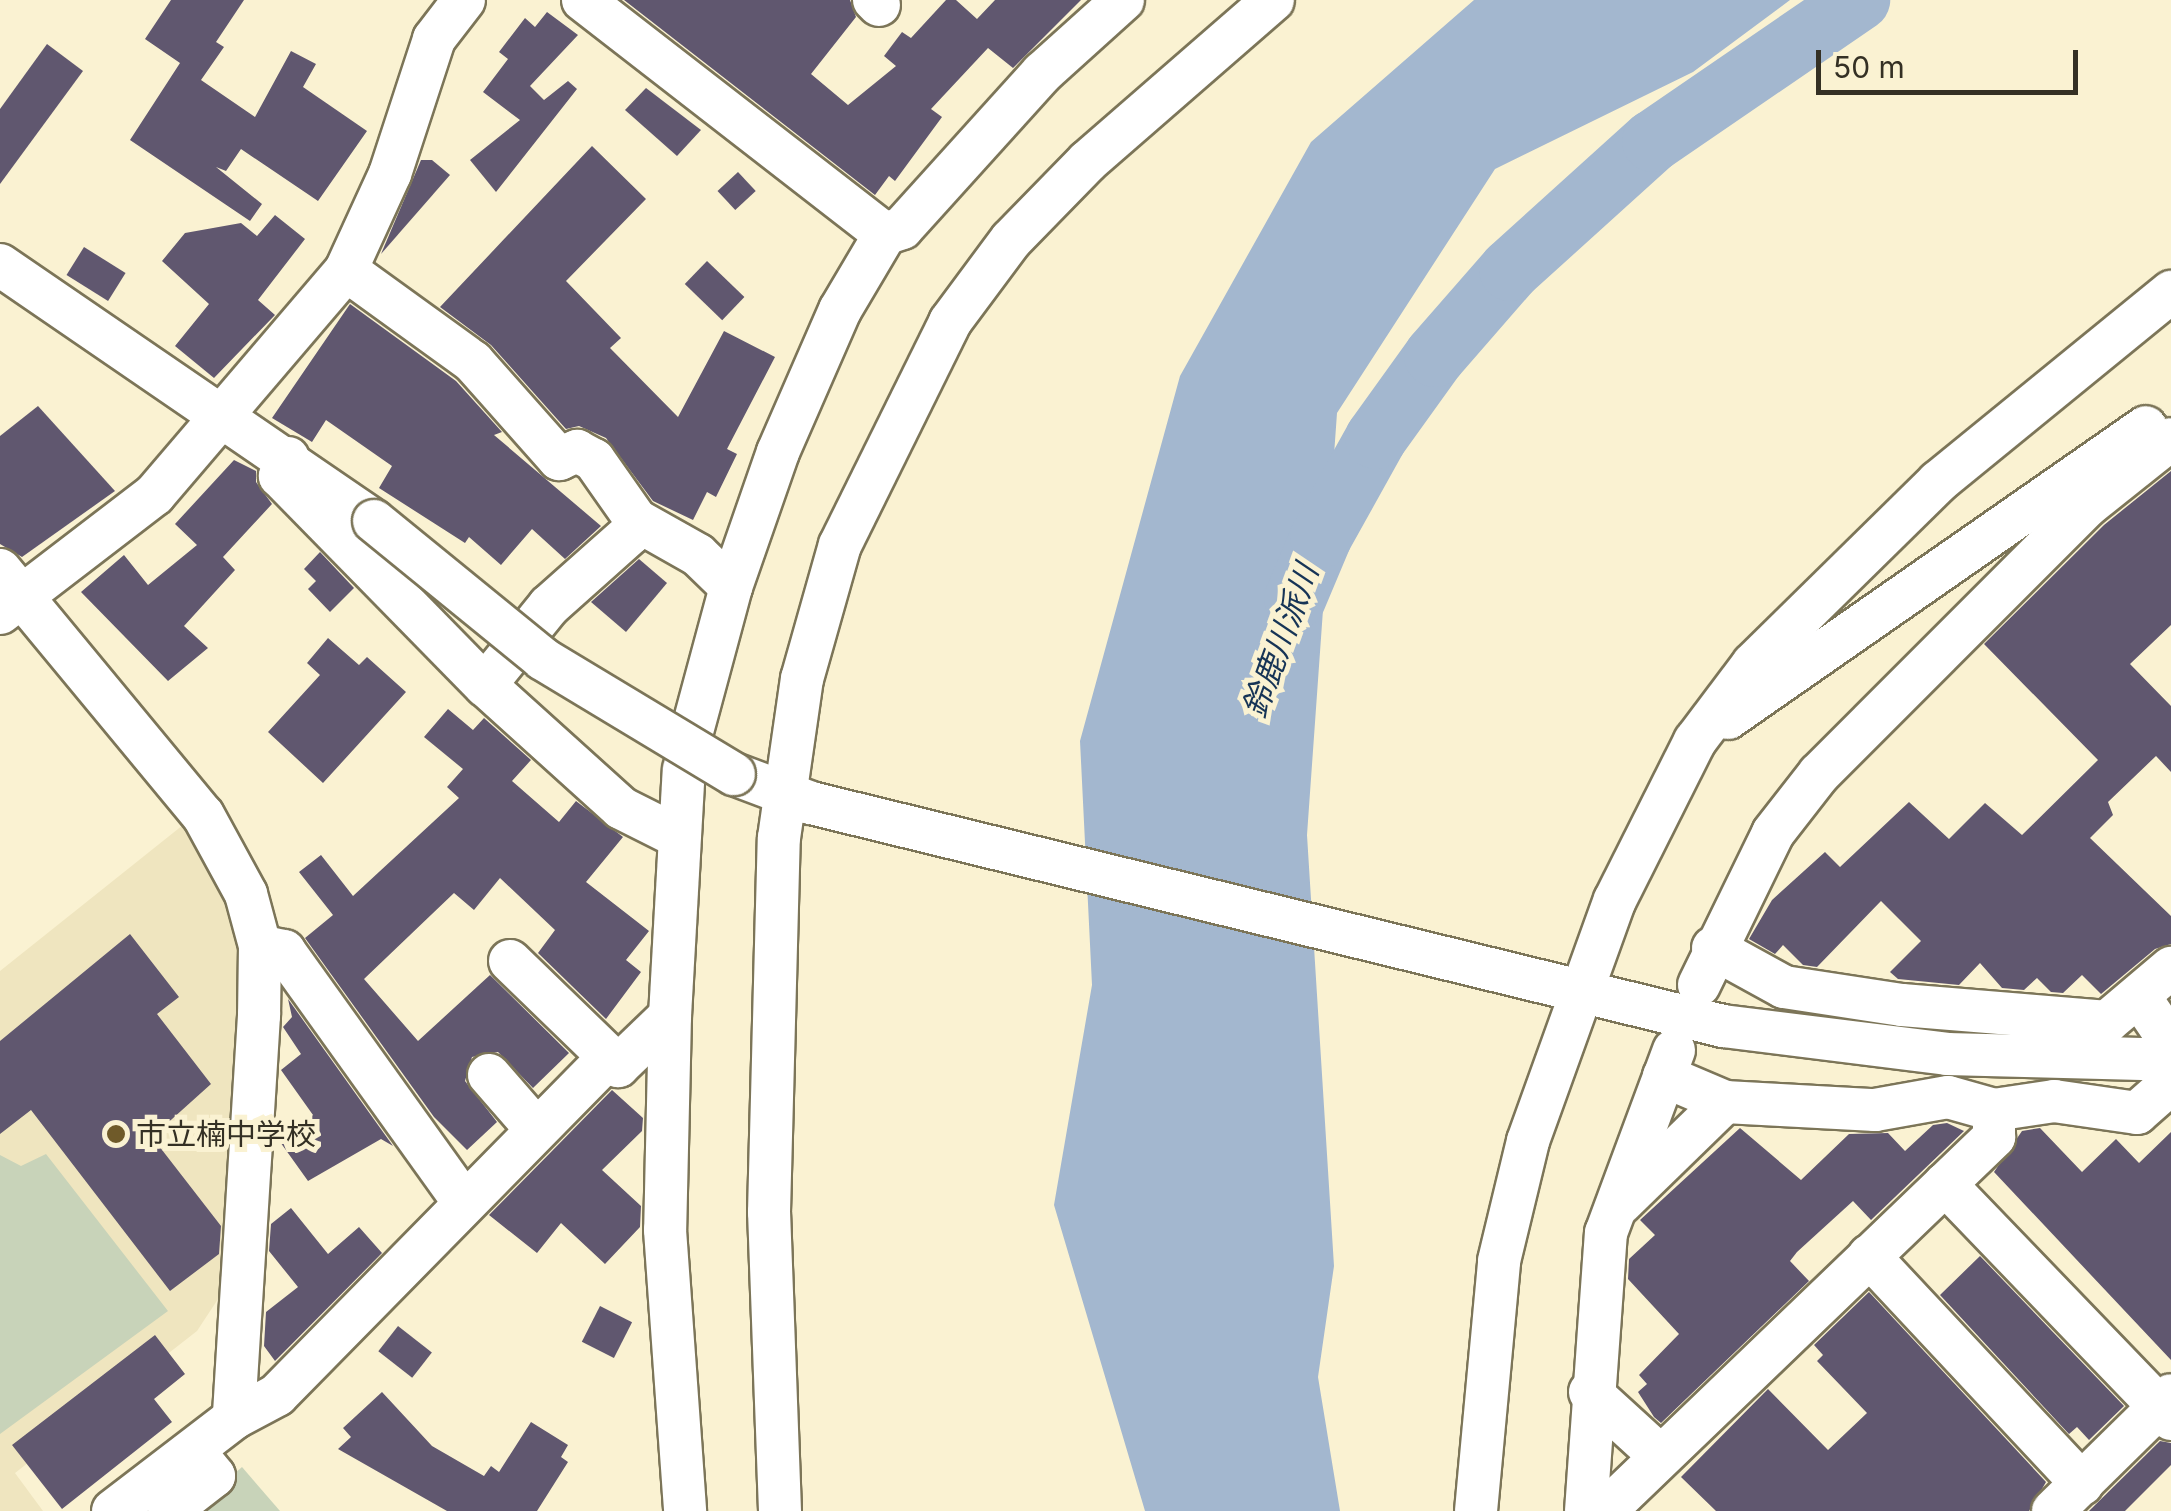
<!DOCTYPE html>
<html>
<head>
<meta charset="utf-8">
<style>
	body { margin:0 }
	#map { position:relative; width:2171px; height:1511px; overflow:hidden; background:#faf2d2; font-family:Inter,"Noto Sans JP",sans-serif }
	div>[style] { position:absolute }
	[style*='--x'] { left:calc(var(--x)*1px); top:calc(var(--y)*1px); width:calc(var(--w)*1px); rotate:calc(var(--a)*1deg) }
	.built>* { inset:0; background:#efe5bf }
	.green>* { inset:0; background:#c8d3b9 }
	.water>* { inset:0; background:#a3b7cf }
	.river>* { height:62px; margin:-31px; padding:0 31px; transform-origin:31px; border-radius:31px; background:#a3b7cf }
	.building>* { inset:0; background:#60576f; transform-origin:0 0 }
	.roads { filter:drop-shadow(2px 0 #7c7558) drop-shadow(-2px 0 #7c7558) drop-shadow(0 2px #7c7558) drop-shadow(0 -2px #7c7558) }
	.minor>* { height:42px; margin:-21px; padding:0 21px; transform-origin:21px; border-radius:21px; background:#fff }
	.bridges { filter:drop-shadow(2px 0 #7c7558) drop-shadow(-2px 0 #7c7558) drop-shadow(0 2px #7c7558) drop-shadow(0 -2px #7c7558) }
	.minor-bridge>* { height:42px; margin:-21px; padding:0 21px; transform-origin:21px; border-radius:21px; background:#fff }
	.dots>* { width:28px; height:28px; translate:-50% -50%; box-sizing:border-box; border:5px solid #faf2d2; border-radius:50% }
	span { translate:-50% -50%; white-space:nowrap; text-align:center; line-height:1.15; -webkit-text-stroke:10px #faf2d2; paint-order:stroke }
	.poi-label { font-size:30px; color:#343024 }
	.left { translate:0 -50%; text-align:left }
	.water-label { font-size:32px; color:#163456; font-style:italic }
	.scale { position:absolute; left:1816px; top:50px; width:262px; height:45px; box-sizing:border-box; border:5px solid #343024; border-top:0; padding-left:12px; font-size:30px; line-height:35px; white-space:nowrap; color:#343024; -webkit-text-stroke:8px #faf2d2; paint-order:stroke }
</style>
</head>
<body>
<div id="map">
	<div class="built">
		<div style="clip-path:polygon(188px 821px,241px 930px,246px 968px,220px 1296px,197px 1331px,15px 1473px,43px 1511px,0 1511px,0 971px)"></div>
	</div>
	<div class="green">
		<div style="clip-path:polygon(46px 1154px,168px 1311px,0 1434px,0 1155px,21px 1166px)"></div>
		<div style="clip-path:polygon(242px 1467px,280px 1511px,192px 1511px)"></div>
	</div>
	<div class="water">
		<div style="clip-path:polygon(1474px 0,1790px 0,1693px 72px,1495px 169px,1337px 413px,1307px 835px,1334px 1266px,1318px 1377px,1340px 1511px,1145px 1511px,1054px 1205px,1092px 985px,1080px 741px,1180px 376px,1311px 142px)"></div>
	</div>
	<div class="river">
		<div style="--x:1295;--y:599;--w:67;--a:-67.2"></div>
		<div style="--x:1321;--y:537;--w:113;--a:-60.9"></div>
		<div style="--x:1376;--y:438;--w:101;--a:-54.3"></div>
		<div style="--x:1435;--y:356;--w:114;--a:-48.9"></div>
		<div style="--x:1510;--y:270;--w:193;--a:-42.1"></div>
		<div style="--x:1653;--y:141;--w:250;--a:-34.4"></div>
	</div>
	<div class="building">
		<div style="clip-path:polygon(171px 0,244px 0,216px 42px,224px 47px,201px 80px,255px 117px,291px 51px,316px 64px,303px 87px,367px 131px,318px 201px,241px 149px,226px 171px,216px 167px,262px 204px,250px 221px,130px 140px,180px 63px,145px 39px)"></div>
		<div style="clip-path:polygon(624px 0,850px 0,856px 17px,811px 74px,848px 105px,896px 66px,884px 56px,902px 32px,911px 38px,946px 0,956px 0,977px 19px,995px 0,1081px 0,1013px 68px,988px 48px,931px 109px,942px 117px,895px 181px,889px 176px,875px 195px)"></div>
		<div style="clip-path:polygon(547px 12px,578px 35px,530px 86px,544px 100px,568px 81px,577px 89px,496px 192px,470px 160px,520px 120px,483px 92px,508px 59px,499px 52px,525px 18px,535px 27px)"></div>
		<div style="clip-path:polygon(47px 44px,83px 71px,0 184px,0 109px)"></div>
		<div style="clip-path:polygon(646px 88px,701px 130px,677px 156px,625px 110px)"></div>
		<div style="clip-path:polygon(592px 146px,646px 199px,566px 281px,621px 338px,610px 348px,678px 417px,724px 331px,775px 357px,727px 449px,737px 454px,716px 497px,707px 492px,693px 520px,653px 501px,606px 438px,579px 426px,566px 429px,491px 345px,440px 307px)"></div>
		<div style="clip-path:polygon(421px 160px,432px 160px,450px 175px,381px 254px)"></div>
		<div style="left:738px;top:172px;width:26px;height:28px;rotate:47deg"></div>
		<div style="clip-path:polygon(275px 215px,305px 239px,258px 300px,275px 315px,214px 378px,175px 346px,209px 304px,162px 261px,185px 233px,241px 223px,257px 236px)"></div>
		<div style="left:84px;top:247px;width:49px;height:33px;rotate:32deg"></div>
		<div style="left:707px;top:261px;width:52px;height:32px;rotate:44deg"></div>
		<div style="clip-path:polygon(350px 304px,456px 381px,502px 432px,494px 435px,601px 526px,565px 559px,532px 529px,501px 565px,469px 537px,465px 543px,379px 488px,392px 466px,326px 420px,312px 442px,272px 418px)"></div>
		<div style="clip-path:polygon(38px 406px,115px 491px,22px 557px,0 544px,0 436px)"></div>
		<div style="clip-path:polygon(234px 460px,256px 471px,256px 482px,272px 504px,223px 557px,235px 570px,184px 626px,208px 648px,168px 681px,81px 592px,124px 555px,148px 585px,197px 545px,175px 524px)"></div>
		<div style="clip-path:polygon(2171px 471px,2171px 625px,2130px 664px,2171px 706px,2171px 772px,2156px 756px,2108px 802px,2113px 815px,2090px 838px,2171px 916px,2171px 944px,2155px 949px,2101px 994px,2082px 975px,2063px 993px,2051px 992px,2037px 978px,2024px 990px,2002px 988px,1980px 963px,1959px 985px,1898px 979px,1890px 972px,1921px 941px,1881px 901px,1817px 967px,1803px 965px,1783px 945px,1775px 954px,1749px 939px,1772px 900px,1825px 852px,1840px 867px,1909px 802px,1949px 839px,1985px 803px,2022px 835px,2098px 760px,1984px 644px,2104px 525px)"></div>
		<div style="clip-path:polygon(320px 552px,354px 588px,330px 612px,308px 589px,316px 581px,304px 569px)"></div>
		<div style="clip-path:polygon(639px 559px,667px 583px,626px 632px,591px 602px)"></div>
		<div style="clip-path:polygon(328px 638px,359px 665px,367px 657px,406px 692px,323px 783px,268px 732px,320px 675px,307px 663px)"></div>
		<div style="clip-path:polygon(448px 709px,473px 730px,484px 718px,531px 760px,512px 781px,559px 822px,576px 801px,623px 837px,586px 882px,649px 931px,626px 960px,641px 972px,606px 1019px,538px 953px,555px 930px,500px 878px,474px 910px,454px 893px,364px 979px,418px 1041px,490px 975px,569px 1053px,533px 1088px,498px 1052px,472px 1057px,465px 1081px,497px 1122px,467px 1150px,434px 1117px,305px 938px,333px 915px,299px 872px,321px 855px,353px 896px,459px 798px,447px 787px,463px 769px,424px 737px)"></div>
		<div style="clip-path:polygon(130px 934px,179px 997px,157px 1014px,211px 1084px,152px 1137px,221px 1226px,219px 1254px,170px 1291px,31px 1110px,0 1134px,0 1041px)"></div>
		<div style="clip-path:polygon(288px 999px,393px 1146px,381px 1139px,308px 1181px,278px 1139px,313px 1115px,281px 1070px,301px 1054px,283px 1027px,292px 1017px)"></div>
		<div style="clip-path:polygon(612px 1090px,643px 1118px,642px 1131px,602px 1170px,641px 1206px,640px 1227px,605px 1264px,561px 1223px,537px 1253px,489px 1215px)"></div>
		<div style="clip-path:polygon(1947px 1123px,1964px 1131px,1871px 1220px,1853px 1201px,1797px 1252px,1790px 1261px,1809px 1281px,1661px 1423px,1654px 1417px,1638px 1392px,1647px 1384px,1639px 1375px,1679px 1334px,1628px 1279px,1629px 1259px,1655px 1235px,1640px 1220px,1740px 1128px,1801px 1180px,1849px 1134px,1888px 1133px,1905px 1151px,1933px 1125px)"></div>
		<div style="clip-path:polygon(2040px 1128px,2082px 1172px,2116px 1139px,2139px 1163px,2171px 1132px,2171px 1360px,1994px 1172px,2022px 1131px)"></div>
		<div style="clip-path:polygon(291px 1208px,328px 1254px,359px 1227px,382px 1253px,275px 1361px,264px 1346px,266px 1312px,298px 1287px,269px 1251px,271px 1224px)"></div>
		<div style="clip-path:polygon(1980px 1256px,2124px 1406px,2089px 1440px,2077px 1427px,2069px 1434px,1940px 1295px)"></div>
		<div style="clip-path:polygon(1869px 1292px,2046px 1482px,2029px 1511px,1716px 1511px,1681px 1477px,1768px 1389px,1828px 1450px,1867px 1413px,1817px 1361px,1823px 1355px,1814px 1345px)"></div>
		<div style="left:600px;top:1306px;width:36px;height:40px;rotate:27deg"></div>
		<div style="left:398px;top:1326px;width:43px;height:32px;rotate:38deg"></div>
		<div style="clip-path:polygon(155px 1335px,185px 1374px,154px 1399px,172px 1422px,62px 1509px,12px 1445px)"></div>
		<div style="clip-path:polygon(382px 1392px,432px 1446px,484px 1476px,491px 1466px,499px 1472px,531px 1422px,568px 1445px,561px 1457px,568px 1462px,537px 1511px,447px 1511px,338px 1449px,351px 1437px,343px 1428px)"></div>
		<div style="clip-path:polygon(2160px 1441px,2171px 1443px,2171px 1465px,2125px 1511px,2089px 1511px)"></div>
	</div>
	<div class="roads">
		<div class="minor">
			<div style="--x:583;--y:0;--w:382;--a:37.8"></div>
			<div style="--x:885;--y:234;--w:88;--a:120.6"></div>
			<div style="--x:840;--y:310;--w:155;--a:113.6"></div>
			<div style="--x:778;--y:452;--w:143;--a:109.2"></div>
			<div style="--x:731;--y:587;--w:146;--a:105.1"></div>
			<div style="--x:874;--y:0;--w:7;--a:45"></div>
			<div style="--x:885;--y:234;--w:18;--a:-19"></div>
			<div style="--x:902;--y:228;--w:209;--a:-47.9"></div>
			<div style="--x:1042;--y:73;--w:109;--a:-42"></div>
			<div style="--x:0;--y:265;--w:453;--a:34.4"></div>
			<div style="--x:346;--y:270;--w:157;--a:35.9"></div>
			<div style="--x:473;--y:362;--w:130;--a:48.4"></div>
			<div style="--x:559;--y:459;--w:20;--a:-24"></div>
			<div style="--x:577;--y:451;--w:19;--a:28"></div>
			<div style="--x:594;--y:460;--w:73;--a:55"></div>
			<div style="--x:636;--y:520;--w:71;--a:29.4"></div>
			<div style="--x:698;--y:555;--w:46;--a:44.1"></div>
			<div style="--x:288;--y:458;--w:20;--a:114"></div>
			<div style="--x:280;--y:476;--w:293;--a:45.6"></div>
			<div style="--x:485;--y:685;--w:183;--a:42.1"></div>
			<div style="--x:621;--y:808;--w:63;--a:26.6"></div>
			<div style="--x:0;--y:570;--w:318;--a:50.4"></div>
			<div style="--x:203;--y:815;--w:90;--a:61.4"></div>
			<div style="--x:246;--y:894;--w:54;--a:74.9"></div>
			<div style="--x:260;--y:946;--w:70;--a:90.8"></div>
			<div style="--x:259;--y:1016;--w:403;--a:93.6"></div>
			<div style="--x:0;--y:613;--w:195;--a:-37.5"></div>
			<div style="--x:155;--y:494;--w:294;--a:-49.5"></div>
			<div style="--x:346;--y:270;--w:106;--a:-65.4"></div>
			<div style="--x:390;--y:174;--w:142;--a:-71.9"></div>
			<div style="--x:434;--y:39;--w:49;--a:-52.4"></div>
			<div style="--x:485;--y:685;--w:102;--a:-51"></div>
			<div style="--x:549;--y:606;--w:110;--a:-41.7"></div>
			<div style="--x:631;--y:533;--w:14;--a:-69"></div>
			<div style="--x:1728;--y:718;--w:509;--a:-34.84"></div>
			<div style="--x:734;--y:774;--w:82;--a:20.6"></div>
			<div style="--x:811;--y:803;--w:939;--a:13.74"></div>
			<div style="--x:1723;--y:1026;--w:226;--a:7.1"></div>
			<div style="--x:1947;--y:1054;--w:224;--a:1.5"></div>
			<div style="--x:260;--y:946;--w:25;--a:12"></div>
			<div style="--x:284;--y:951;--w:309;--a:54.4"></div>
			<div style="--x:1713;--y:948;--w:81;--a:28.8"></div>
			<div style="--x:1784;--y:987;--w:119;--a:8.7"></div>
			<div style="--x:1902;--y:1005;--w:206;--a:4.7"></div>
			<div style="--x:2107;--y:1022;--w:84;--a:-40.2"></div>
			<div style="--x:510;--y:961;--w:138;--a:44.1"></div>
			<div style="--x:1699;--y:985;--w:169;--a:-64"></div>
			<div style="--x:1773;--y:833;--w:75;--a:-52.1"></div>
			<div style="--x:1819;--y:774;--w:379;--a:-45"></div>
			<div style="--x:2087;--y:506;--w:107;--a:-38.6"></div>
			<div style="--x:2139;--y:996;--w:57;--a:55.8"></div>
			<div style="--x:670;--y:1016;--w:214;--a:91.3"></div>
			<div style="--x:665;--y:1230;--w:282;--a:85.9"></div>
			<div style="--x:489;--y:1075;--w:72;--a:49"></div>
			<div style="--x:1664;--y:1076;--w:66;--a:23.1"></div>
			<div style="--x:1725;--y:1102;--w:150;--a:3.1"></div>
			<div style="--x:1875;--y:1110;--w:74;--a:-10.1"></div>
			<div style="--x:1948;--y:1097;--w:48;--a:15.8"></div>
			<div style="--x:1994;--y:1110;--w:61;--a:-8.5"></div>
			<div style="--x:2054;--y:1101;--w:84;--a:8.2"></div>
			<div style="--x:2137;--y:1113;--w:45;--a:-41.4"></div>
			<div style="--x:1945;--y:1184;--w:326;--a:46.1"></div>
			<div style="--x:1621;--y:1203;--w:145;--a:-44.2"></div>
			<div style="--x:1869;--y:1256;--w:312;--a:46.9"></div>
			<div style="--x:1590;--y:1392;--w:95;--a:42.4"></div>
			<div style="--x:113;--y:1511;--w:153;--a:-37.5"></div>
			<div style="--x:234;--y:1418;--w:49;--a:-28.1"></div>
			<div style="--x:277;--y:1395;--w:474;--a:-45.5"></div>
			<div style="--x:609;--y:1057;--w:13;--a:45"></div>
			<div style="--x:618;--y:1066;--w:72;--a:-43.9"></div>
			<div style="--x:670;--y:1016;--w:247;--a:-86.8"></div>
			<div style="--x:169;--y:1511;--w:57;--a:-37.9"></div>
			<div style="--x:214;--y:1476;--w:33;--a:-129"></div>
			<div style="--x:780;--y:1511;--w:299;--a:-92.1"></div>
			<div style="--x:769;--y:1212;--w:374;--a:-88.5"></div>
			<div style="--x:779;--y:838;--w:161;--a:-81.8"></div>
			<div style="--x:802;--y:679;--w:139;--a:-74.2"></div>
			<div style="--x:840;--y:545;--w:249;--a:-63.7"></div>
			<div style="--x:950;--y:322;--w:102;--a:-53.4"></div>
			<div style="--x:1011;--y:240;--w:110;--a:-45.7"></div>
			<div style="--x:1088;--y:161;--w:245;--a:-41"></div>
			<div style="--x:1476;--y:1511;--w:251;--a:-84.7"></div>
			<div style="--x:1499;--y:1261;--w:123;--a:-76.4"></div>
			<div style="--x:1528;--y:1141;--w:256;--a:-70.2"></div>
			<div style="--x:1615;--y:900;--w:178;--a:-63.3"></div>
			<div style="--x:1695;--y:741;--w:96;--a:-53"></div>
			<div style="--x:1753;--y:664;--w:260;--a:-44.5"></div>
			<div style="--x:1938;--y:482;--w:301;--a:-39.2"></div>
			<div style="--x:1586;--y:1511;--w:279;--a:-85.9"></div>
			<div style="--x:1606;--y:1233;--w:195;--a:-69.6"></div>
			<div style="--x:1605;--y:1511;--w:540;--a:-43.87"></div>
			<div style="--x:1994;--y:1137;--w:27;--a:-90"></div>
			<div style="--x:2053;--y:1511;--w:165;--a:-44.5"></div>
		</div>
	</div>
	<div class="bridges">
		<div class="minor-bridge">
			<div style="--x:374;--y:521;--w:218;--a:39.2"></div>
			<div style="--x:543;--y:659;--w:223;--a:31.1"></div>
		</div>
	</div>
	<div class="dots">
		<div style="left:116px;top:1134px;background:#6f5a29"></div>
	</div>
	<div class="poi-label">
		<span class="left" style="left:136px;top:1134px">市立楠中学校</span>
	</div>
	<div class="water-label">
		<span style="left:1281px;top:641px;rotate:-70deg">鈴鹿川派川</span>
	</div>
	<div class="scale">50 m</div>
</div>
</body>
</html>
